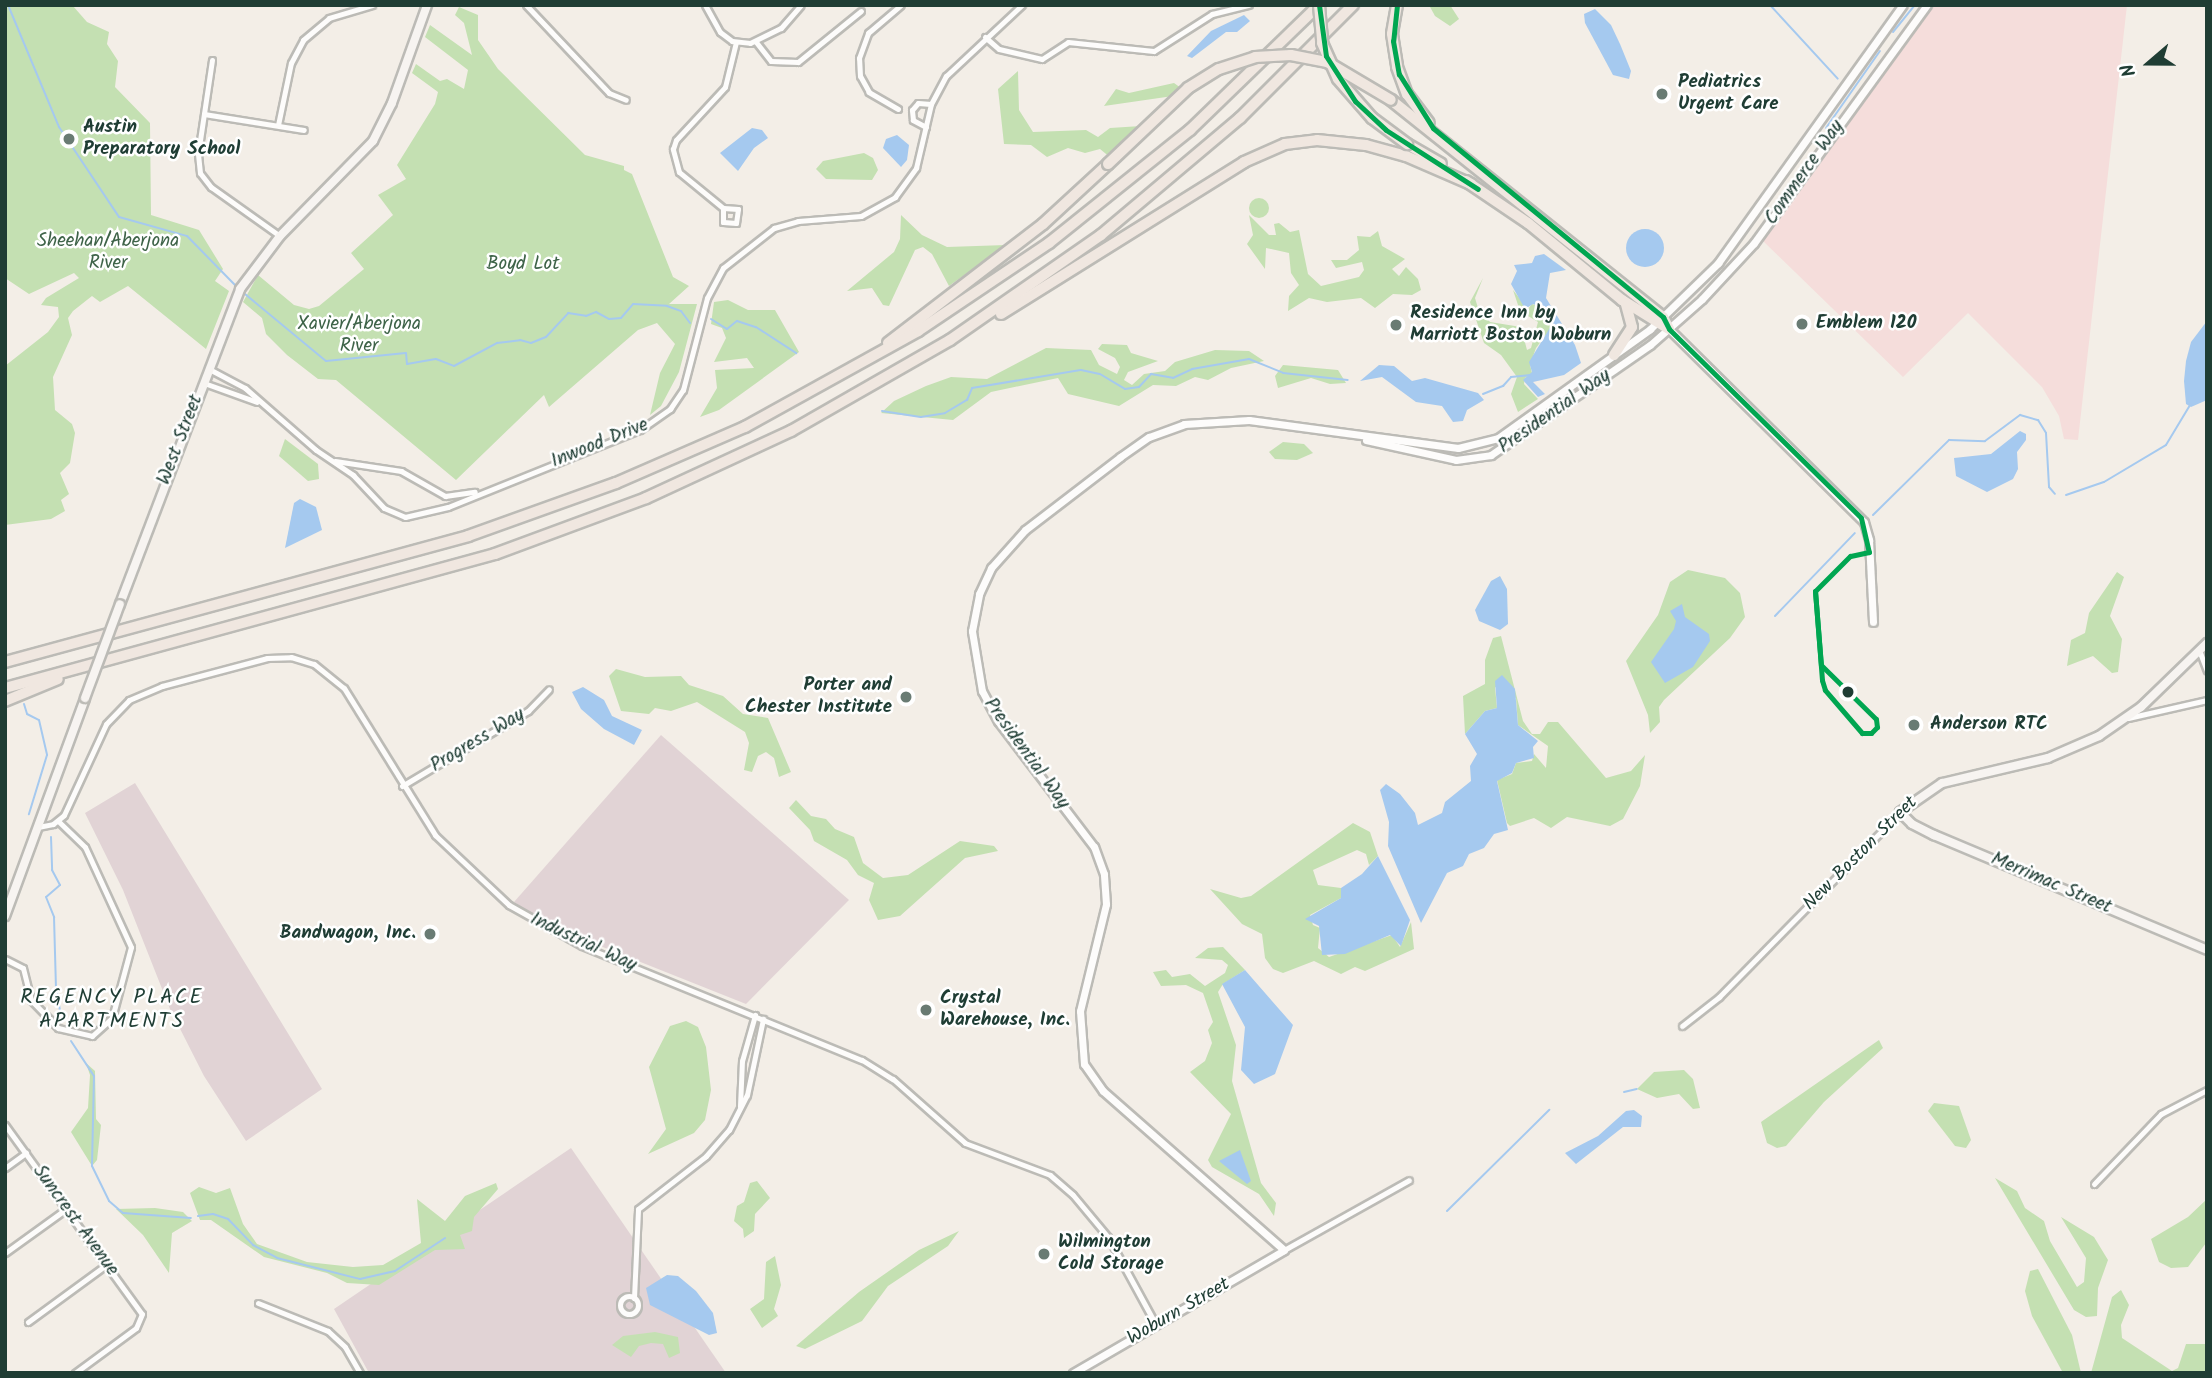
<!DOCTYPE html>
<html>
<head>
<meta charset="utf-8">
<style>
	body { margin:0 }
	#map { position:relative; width:2212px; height:1378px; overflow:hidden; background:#f3eee7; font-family:Kalam,sans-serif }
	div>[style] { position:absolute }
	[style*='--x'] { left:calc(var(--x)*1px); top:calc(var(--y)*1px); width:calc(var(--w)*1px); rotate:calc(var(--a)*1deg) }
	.built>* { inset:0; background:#f5dddb }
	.industrial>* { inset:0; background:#e1d3d5 }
	.green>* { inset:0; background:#c4e0b2 }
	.round { border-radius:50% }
	.water>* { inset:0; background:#a5c9ef }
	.stream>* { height:2px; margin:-1px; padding:0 1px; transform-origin:1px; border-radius:1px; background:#a5c9ef }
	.roads { filter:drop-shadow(2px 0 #bcbbb6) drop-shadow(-2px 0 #bcbbb6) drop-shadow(0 2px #bcbbb6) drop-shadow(0 -2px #bcbbb6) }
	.minor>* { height:5px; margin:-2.5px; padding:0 2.5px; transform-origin:2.5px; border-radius:2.5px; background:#fdfcfb }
	.minor>.ring { margin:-2.5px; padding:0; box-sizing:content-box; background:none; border:5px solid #fdfcfb; border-radius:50% }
	.tertiary>* { height:7px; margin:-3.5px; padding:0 3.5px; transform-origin:3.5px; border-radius:3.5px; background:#fdfcfb }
	.secondary>* { height:8px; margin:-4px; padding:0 4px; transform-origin:4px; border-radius:4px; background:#f7f4f1 }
	.motorway>* { height:10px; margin:-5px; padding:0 5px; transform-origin:5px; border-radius:5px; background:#f0e7e0 }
	.bridges { filter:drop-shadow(2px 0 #bcbbb6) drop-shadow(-2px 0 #bcbbb6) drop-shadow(0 2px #bcbbb6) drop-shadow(0 -2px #bcbbb6) }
	.secondary-bridge>* { height:8px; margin:-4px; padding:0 4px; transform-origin:4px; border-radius:4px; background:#f7f4f1 }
	.motorway-bridge>* { height:10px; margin:-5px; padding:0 5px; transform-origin:5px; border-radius:5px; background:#f0e7e0 }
	.bus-1>* { height:5px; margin:-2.5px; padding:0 2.5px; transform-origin:2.5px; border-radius:2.5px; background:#00a651 }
	.dots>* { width:19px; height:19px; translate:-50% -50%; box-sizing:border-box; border:4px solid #fff; border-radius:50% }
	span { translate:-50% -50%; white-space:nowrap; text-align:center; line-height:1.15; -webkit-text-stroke:5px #fff; paint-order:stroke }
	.poi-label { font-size:19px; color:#1f3d34; font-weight:700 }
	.left { translate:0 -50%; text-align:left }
	.right { translate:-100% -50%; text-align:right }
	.street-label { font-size:19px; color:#1f3d34 }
	.park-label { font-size:19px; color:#3e6348 }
	.neighbourhood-label { font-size:21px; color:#1f3d34; letter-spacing:2px }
	.frame { position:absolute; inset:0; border:7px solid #1f3d34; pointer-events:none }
	.north { position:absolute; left:2114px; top:28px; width:70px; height:70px; -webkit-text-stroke:5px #fff; paint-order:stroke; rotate:250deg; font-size:19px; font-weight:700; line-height:28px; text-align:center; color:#1f3d34 }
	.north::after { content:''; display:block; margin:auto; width:24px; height:32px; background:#1f3d34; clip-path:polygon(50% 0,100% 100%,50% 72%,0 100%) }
</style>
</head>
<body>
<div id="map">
	<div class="built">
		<div style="clip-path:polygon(1934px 5px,2127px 5px,2078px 440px,2064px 439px,2059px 416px,2042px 387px,1968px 313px,1903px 377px,1763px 241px)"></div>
	</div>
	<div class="industrial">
		<div style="clip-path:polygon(661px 735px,849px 900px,746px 1004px,550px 926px,514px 902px)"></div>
		<div style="clip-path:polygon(135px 783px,322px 1089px,246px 1141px,204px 1076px,170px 1009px,123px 890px,85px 813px)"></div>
		<div style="clip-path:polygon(571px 1148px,726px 1373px,369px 1373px,334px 1309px)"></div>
	</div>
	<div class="green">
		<div style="clip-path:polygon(1429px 5px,1450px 5px,1459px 19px,1450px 26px,1435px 16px)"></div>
		<div style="clip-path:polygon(5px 6px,73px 6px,87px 22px,109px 32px,107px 44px,118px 61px,115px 87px,150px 123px,151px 215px,199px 230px,223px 269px,215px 281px,229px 291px,206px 349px,128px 286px,100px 302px,92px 296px,73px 311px,68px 318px,72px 335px,53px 377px,55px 410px,72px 424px,75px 433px,70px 463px,60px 473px,69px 494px,61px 500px,65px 511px,51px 519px,5px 525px,5px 366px,48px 332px,59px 317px,58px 307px,41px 305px,46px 298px,79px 278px,74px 273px,29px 294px,5px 278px)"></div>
		<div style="clip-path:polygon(459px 7px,478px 15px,478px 40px,498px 69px,585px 155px,624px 166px,624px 170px,632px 174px,673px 277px,689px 286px,669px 304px,697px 304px,679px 372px,661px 406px,650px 415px,660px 373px,675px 344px,657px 323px,638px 330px,549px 407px,544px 395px,456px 480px,336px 380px,318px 379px,287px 355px,266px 334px,262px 318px,243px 302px,258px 275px,294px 305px,309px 309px,319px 306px,364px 269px,351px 253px,393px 215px,378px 195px,406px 179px,397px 165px,435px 104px,438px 92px,412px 73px,416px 64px,440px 81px,447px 79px,464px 89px,468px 70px,425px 37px,430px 25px,472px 55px,464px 23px,455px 15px)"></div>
		<div style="clip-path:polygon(1018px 71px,1019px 110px,1033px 132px,1086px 130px,1098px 137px,1110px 128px,1141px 126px,1111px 158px,1100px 149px,1085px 153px,1068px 148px,1047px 157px,1031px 145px,1004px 144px,998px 89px)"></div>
		<div style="clip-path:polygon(1174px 83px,1181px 88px,1173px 96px,1104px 106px,1116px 89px,1129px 93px)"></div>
		<div style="clip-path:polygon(864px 153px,873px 158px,878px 170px,872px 180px,826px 179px,816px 169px,823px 161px)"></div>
		<div class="round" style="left:1249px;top:198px;width:20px;height:20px"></div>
		<div style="clip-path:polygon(901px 215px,922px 235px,947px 247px,1006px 245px,949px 286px,932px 254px,923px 247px,915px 250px,889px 306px,883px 305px,872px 288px,847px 291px,894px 252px,900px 239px)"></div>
		<div style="clip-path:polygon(1249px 215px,1269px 235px,1276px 235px,1274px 224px,1279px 223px,1290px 232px,1299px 230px,1308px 274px,1321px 286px,1359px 277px,1364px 270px,1362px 262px,1336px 268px,1331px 260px,1347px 260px,1359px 250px,1357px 236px,1370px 237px,1378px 231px,1382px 246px,1405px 259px,1392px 269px,1399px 276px,1406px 267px,1418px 279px,1421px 290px,1412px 295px,1393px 294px,1375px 308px,1361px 298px,1327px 302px,1309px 298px,1288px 311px,1289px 296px,1299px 285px,1291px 273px,1289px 253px,1266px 248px,1265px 269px,1247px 244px,1253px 235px)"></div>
		<div style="clip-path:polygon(1483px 278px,1475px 298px,1478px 308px,1490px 322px,1521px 327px,1527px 350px,1531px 348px,1538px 322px,1520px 311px,1513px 290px,1528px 309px,1532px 304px,1542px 307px,1551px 328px,1536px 348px,1530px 365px,1532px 373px,1525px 378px,1524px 384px,1538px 399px,1518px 412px,1511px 394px,1517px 377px,1501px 355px,1484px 343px,1470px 302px)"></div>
		<div style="clip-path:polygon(728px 300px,748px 310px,775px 310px,799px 352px,719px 410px,700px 417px,717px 388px,715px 370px,754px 368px,747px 358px,714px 362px,726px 338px,722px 328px,711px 324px,714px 302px)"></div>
		<div style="clip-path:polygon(1102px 344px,1127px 345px,1131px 353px,1158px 361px,1128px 372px,1124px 380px,1132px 385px,1144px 374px,1165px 371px,1175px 362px,1215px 350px,1249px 351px,1264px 361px,1231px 368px,1208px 380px,1195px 377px,1176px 386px,1153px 385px,1119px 406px,1068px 394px,1058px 378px,991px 392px,953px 420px,881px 413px,894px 401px,926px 386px,951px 377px,987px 379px,1046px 348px,1091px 350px,1099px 365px,1117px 374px,1120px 367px,1115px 358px,1098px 349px)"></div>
		<div style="clip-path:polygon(1283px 365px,1338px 370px,1346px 383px,1330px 384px,1311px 378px,1278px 388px,1275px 376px)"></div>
		<div style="clip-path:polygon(285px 439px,318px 464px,319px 479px,308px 481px,279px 456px)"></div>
		<div style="clip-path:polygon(1283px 442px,1304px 444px,1313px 453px,1297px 460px,1275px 459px,1269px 452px)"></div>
		<div style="clip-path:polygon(1688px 570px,1725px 578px,1740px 593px,1745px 617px,1730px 638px,1664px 700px,1659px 707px,1660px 722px,1650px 733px,1648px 715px,1626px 661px,1658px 615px,1670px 582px)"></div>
		<div style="clip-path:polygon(2117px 572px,2124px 577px,2110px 616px,2122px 639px,2118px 672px,2112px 673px,2093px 656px,2067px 666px,2071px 640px,2085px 633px,2089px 613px)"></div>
		<div style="clip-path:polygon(1501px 636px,1523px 721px,1532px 734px,1540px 734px,1548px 722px,1558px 722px,1606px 778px,1631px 771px,1645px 755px,1640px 786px,1623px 819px,1610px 826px,1567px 817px,1551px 828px,1534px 818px,1510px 826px,1507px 823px,1497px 780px,1512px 774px,1516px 763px,1532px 761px,1534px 754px,1546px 768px,1548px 746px,1518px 725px,1516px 698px,1495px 687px,1497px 708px,1485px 711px,1465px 734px,1463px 696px,1485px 684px,1485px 660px,1493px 638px)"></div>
		<div style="clip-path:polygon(616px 669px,645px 677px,681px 676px,689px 685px,723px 696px,743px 714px,768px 718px,791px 772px,779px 777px,774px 758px,766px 752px,758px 756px,752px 772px,744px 770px,749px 743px,745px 732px,697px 702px,671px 711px,655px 708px,649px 714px,621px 711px,609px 676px)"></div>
		<div style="clip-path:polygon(796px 800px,811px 816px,826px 819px,835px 829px,854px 837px,863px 863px,883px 878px,908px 875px,960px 841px,994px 846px,998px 851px,965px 858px,900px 916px,878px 920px,869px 900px,874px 883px,858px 875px,847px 860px,814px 841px,810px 830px,789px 808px)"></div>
		<div style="clip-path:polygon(1353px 823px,1370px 832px,1378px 856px,1369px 865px,1366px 854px,1357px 850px,1313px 870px,1318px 885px,1341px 888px,1341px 898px,1310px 915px,1313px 925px,1320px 928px,1318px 948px,1329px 957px,1392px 935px,1400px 947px,1411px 922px,1414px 949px,1365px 971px,1355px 967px,1341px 974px,1314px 961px,1283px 973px,1273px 969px,1265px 958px,1262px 934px,1242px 924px,1210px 889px,1241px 898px,1251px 896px)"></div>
		<div style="clip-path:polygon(1223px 947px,1245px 970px,1223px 984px,1218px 992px,1236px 1045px,1232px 1081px,1261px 1183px,1276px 1203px,1274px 1216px,1259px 1194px,1212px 1167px,1208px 1160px,1231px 1114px,1190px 1072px,1205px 1061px,1212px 1043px,1208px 1030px,1213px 1022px,1203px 993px,1186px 985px,1161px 986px,1153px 972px,1166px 970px,1172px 977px,1190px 974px,1205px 986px,1225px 973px,1228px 965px,1222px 960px,1195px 958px,1208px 948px)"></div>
		<div style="clip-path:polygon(686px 1021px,698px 1027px,706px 1047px,711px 1090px,705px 1120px,694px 1133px,648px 1154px,666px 1129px,649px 1067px,670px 1026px)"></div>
		<div style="clip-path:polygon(1879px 1040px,1883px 1048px,1824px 1102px,1786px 1146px,1777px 1148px,1767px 1143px,1761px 1122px)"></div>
		<div style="clip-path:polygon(86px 1063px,95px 1071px,96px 1119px,101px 1125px,97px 1160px,92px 1166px,71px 1132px,88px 1108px,90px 1075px)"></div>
		<div style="clip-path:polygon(1684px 1070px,1693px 1079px,1700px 1108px,1693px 1109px,1679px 1094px,1657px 1098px,1637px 1089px,1654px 1072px)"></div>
		<div style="clip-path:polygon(1934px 1103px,1959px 1106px,1971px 1140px,1966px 1148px,1955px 1146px,1928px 1111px)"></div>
		<div style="clip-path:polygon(1995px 1178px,2017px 1191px,2025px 1208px,2044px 1221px,2050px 1241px,2077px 1287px,2084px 1282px,2086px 1258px,2061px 1217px,2094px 1237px,2108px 1260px,2098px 1288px,2097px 1316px,2086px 1317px,2074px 1310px)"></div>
		<div style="clip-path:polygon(757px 1181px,770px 1198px,755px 1214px,754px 1231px,744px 1238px,743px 1229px,734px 1221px,737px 1206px,744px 1202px,750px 1183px)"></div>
		<div style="clip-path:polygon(496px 1183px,498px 1189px,474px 1217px,472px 1231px,460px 1235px,465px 1249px,435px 1250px,379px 1285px,347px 1283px,327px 1273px,264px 1257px,211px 1220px,200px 1220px,190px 1193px,199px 1187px,216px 1193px,230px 1188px,243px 1224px,257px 1244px,307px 1262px,353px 1267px,383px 1265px,421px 1243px,417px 1199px,445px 1221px,465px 1196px)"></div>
		<div style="clip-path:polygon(2207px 1199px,2206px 1243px,2188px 1267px,2171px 1268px,2159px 1262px,2151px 1239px,2188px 1217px)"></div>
		<div style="clip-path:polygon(155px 1208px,183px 1212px,192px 1221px,172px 1233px,169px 1273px,143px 1235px,116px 1209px)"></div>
		<div style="clip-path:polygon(959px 1231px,948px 1246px,888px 1286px,862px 1321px,805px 1349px,796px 1346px,859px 1292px,919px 1250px)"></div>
		<div style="clip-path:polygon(775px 1256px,781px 1285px,774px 1309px,778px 1316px,762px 1328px,750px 1309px,764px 1299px,766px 1262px)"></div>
		<div style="clip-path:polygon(2038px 1269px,2072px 1335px,2081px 1373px,2063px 1373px,2032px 1316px,2025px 1291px,2030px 1271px)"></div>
		<div style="clip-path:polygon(2121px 1290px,2129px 1305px,2121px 1325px,2122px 1338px,2172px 1371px,2178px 1368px,2186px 1344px,2207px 1344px,2207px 1373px,2091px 1373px,2112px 1297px)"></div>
		<div style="clip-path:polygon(655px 1332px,678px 1337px,680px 1353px,669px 1358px,663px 1344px,651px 1343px,639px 1346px,631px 1357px,612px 1345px,623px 1336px)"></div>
	</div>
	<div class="water">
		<div style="clip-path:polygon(1595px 9px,1611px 25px,1620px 44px,1631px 71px,1629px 79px,1613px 75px,1585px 23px,1584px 14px)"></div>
		<div style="clip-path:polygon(1244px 15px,1250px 21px,1237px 32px,1226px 32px,1192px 58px,1187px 56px,1211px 31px)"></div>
		<div style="clip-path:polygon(752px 128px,762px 130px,768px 138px,754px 148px,738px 171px,720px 153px)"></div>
		<div style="clip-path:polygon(897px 135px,909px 145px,907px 160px,901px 167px,883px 148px,886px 139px)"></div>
		<div class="round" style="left:1626px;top:229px;width:38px;height:38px"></div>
		<div style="clip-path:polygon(1544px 254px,1566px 270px,1550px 273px,1546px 298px,1575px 345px,1581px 363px,1564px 375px,1533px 382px,1545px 394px,1538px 397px,1523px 380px,1532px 372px,1529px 362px,1551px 326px,1541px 307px,1533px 304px,1525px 309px,1511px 284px,1517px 271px,1514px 265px,1532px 263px,1535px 256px)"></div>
		<div style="clip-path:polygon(2207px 321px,2207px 400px,2191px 407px,2186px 404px,2184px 381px,2186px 361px,2191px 342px)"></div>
		<div style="clip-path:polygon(1379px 365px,1394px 366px,1412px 381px,1425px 378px,1478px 393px,1484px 400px,1467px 410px,1463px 421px,1453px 422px,1442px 406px,1416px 402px,1382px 377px,1360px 381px)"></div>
		<div style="clip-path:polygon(2020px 431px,2026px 434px,2026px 440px,2017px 452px,2018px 469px,2013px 479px,1987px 492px,1956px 476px,1954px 458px,1991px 454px)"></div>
		<div style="clip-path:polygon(300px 499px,316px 507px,322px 530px,285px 548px,294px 503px)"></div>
		<div style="clip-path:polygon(1500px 576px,1507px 589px,1508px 624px,1500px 630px,1479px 621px,1475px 610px,1491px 581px)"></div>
		<div style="clip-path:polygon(1682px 604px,1685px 617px,1709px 634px,1710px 641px,1693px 667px,1665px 683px,1651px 662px,1674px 629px,1676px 621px,1670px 611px)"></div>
		<div style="clip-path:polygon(1502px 675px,1515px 689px,1518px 725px,1538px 741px,1533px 747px,1534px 758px,1516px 763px,1512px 773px,1497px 781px,1508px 830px,1494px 834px,1484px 848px,1469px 854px,1463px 866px,1447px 873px,1421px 923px,1388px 846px,1389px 822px,1380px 790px,1386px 784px,1400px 794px,1415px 813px,1418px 825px,1442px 813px,1445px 802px,1471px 781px,1470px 766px,1477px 754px,1465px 734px,1485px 711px,1497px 708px,1495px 681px)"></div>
		<div style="clip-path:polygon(583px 687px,604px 700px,612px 716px,642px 730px,634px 745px,604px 729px,581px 709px,572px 692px)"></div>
		<div style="clip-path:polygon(1378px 856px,1410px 920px,1401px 946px,1390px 935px,1345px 954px,1322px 955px,1319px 926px,1305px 919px,1341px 898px,1341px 888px,1362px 874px)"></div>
		<div style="clip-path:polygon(1245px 970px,1293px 1025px,1275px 1074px,1254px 1084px,1241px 1070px,1245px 1027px,1222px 984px)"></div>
		<div style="clip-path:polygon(1634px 1110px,1642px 1116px,1641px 1127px,1623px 1127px,1576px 1164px,1565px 1153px,1598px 1136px,1626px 1111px)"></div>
		<div style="clip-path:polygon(1240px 1150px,1251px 1181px,1247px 1184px,1219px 1161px)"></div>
		<div style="clip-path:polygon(667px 1275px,678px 1276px,696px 1291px,713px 1313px,717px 1333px,709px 1335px,650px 1305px,646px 1288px)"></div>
	</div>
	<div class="stream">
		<div style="--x:8;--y:5;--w:132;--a:67.3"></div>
		<div style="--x:59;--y:127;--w:108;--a:56.3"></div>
		<div style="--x:119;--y:217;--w:71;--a:15.6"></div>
		<div style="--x:187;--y:236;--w:70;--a:45.6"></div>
		<div style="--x:1770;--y:5;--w:100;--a:47.4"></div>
		<div style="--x:1893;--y:32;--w:35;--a:-51"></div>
		<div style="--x:1826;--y:128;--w:94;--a:-55"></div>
		<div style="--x:245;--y:294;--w:105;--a:39.6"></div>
		<div style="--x:326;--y:361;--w:80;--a:-5.7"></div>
		<div style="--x:406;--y:353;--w:11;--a:85"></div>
		<div style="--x:407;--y:364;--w:29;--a:-10"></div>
		<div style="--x:436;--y:359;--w:19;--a:21"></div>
		<div style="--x:454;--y:366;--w:49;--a:-28.1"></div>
		<div style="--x:497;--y:343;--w:23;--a:-7"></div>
		<div style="--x:520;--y:340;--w:11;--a:15"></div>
		<div style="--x:531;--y:343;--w:16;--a:-22"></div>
		<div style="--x:546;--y:337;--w:33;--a:-47"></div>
		<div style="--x:568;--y:313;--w:18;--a:9"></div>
		<div style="--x:586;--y:316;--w:11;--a:-22"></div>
		<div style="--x:596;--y:312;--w:15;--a:28"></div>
		<div style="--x:609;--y:319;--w:12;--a:-5"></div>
		<div style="--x:621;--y:318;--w:18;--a:-49"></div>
		<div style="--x:633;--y:304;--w:34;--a:3"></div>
		<div style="--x:667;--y:306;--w:15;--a:20"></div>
		<div style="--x:681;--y:311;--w:15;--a:53"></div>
		<div style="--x:711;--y:319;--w:19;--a:32"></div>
		<div style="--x:727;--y:329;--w:13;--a:-39"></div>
		<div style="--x:737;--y:321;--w:20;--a:18"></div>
		<div style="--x:756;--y:327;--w:48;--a:33"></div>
		<div style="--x:1483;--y:394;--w:22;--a:-22"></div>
		<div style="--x:1503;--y:386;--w:12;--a:-48"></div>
		<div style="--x:1511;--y:377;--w:19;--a:-6"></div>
		<div style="--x:882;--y:411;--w:39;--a:9"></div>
		<div style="--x:921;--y:417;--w:24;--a:-9"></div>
		<div style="--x:945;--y:413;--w:26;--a:-31"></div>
		<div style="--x:967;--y:400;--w:13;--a:-67"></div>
		<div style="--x:972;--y:388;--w:110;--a:-9.4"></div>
		<div style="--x:1081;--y:370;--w:19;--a:12"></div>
		<div style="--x:1100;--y:374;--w:29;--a:31"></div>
		<div style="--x:1125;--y:389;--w:14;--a:-8"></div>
		<div style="--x:1139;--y:387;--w:18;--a:-47"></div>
		<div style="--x:1151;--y:374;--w:22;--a:10"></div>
		<div style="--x:1173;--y:378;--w:21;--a:-25"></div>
		<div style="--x:1192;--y:369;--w:58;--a:-10"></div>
		<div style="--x:1249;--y:359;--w:37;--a:22"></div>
		<div style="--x:1283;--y:373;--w:65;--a:6.1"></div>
		<div style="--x:2066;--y:495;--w:40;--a:-18.9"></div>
		<div style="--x:2104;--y:482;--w:72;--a:-30.8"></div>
		<div style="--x:2166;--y:445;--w:47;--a:-59"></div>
		<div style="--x:1873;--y:515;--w:107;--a:-44.6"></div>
		<div style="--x:1949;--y:440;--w:36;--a:2"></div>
		<div style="--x:1985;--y:441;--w:44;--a:-36.6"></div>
		<div style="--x:2020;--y:415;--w:19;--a:16"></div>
		<div style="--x:2038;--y:420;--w:15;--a:58"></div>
		<div style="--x:2046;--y:433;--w:54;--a:86.8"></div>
		<div style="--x:2049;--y:487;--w:9;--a:49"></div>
		<div style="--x:1775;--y:616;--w:115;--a:-46.1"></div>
		<div style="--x:24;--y:704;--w:10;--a:73"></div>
		<div style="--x:27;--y:714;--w:13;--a:27"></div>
		<div style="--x:39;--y:720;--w:36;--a:77"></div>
		<div style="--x:47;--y:755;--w:62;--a:107"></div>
		<div style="--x:51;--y:837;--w:33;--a:88"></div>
		<div style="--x:52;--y:870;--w:17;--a:62"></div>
		<div style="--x:60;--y:885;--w:18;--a:139"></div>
		<div style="--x:46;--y:897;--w:22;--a:68"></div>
		<div style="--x:54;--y:917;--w:71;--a:88.4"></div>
		<div style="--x:56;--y:988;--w:34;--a:80"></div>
		<div style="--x:71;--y:1041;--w:42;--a:56.7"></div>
		<div style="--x:94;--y:1076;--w:90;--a:91.3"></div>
		<div style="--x:92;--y:1166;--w:39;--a:64"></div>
		<div style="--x:109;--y:1201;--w:18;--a:41"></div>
		<div style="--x:123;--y:1213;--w:68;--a:4.2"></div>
		<div style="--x:1624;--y:1092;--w:13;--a:-13"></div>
		<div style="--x:1447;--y:1211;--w:144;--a:-44.7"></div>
		<div style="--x:198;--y:1216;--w:15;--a:-8"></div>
		<div style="--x:213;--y:1214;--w:16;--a:18"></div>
		<div style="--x:228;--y:1219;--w:36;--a:46"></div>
		<div style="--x:253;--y:1245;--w:27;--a:28"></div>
		<div style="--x:277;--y:1258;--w:86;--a:14.2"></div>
		<div style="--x:360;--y:1279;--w:36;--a:-13"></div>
		<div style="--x:395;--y:1271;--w:60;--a:-33.4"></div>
	</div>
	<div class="roads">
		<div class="minor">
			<div style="--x:526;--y:5;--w:121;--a:46.7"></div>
			<div style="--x:609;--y:93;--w:18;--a:22"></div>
			<div style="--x:705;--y:5;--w:31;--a:61"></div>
			<div style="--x:720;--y:32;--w:15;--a:37"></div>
			<div style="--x:732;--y:41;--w:18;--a:6"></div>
			<div style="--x:750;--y:43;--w:34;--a:-26"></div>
			<div style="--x:781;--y:28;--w:30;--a:-49"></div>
			<div style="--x:985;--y:37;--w:18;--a:41"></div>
			<div style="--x:999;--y:49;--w:44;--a:13.1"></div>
			<div style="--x:1042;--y:59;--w:31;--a:-33"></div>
			<div style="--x:1068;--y:42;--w:86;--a:6"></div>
			<div style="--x:1154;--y:51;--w:69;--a:-32.5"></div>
			<div style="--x:1212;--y:14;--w:38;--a:-14"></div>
			<div style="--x:756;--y:42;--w:24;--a:52"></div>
			<div style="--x:771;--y:61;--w:27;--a:2"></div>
			<div style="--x:798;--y:62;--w:81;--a:-39"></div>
			<div style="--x:212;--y:60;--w:95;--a:98.5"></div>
			<div style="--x:198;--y:154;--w:19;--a:84"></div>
			<div style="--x:200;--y:173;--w:18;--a:52"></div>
			<div style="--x:211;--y:187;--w:85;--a:35.4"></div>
			<div style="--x:898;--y:109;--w:34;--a:-150"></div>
			<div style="--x:869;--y:92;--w:18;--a:-119"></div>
			<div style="--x:860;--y:76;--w:18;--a:-93"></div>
			<div style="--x:859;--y:58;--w:27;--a:-70"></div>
			<div style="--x:868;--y:33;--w:43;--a:-40.3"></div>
			<div style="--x:204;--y:114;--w:101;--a:9.1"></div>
			<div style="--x:278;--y:125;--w:63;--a:-78.2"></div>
			<div style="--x:291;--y:63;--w:26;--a:-62"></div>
			<div style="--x:303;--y:40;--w:34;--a:-40"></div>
			<div style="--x:329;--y:18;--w:45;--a:-16.8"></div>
			<div style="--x:926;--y:127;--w:15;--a:-152"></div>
			<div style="--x:913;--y:120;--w:10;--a:-96"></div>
			<div style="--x:912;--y:110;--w:9;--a:-49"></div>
			<div style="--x:918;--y:103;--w:13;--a:4"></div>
			<div style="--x:723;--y:208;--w:15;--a:4"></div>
			<div style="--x:738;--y:209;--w:14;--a:98"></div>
			<div style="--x:736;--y:223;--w:13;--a:-176"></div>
			<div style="--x:723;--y:222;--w:14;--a:-90"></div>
			<div style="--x:723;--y:208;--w:57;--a:-140.7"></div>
			<div style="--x:679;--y:172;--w:24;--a:-105"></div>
			<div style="--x:673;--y:149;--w:9;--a:-72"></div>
			<div style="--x:676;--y:140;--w:72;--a:-47.2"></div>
			<div style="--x:725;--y:87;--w:46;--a:-76.3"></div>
			<div style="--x:209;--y:369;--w:41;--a:27.8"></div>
			<div style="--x:245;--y:388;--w:94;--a:41.1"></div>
			<div style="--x:316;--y:450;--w:45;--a:34"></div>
			<div style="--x:353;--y:475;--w:45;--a:46.8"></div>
			<div style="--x:384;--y:508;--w:23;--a:23"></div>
			<div style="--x:405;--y:517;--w:44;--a:-13.1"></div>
			<div style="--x:448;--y:507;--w:207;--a:-21.9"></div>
			<div style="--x:640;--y:430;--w:37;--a:-35"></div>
			<div style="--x:670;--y:409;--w:23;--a:-56"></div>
			<div style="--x:683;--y:390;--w:95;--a:-75.4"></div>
			<div style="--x:707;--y:298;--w:34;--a:-62"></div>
			<div style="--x:723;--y:268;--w:65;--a:-38.1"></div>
			<div style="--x:774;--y:228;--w:25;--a:-16"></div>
			<div style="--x:798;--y:221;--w:63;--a:-4.5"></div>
			<div style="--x:861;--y:216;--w:39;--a:-29"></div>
			<div style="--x:895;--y:197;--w:36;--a:-54"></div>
			<div style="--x:916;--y:168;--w:66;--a:-76.8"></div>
			<div style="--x:931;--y:104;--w:32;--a:-62"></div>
			<div style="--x:946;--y:76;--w:104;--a:-43.1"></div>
			<div style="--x:204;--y:383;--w:56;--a:19.7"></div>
			<div style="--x:335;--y:461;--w:67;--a:8.6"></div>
			<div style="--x:401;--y:471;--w:51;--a:29.6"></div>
			<div style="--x:445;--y:496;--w:30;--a:-8"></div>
			<div style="--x:2199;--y:650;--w:22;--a:69"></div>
			<div style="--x:2128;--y:718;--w:81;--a:-12.8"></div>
			<div style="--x:402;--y:786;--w:147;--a:-30.8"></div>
			<div style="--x:528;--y:711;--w:30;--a:-46"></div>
			<div style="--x:38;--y:827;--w:15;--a:-11"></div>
			<div style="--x:53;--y:824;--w:14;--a:-39"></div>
			<div style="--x:64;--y:815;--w:100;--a:-65.2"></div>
			<div style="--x:106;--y:724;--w:33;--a:-46"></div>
			<div style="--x:129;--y:700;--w:36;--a:-23"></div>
			<div style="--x:162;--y:686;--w:109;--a:-14.9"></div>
			<div style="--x:267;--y:658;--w:24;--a:-2"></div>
			<div style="--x:291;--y:657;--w:24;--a:17"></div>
			<div style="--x:314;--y:664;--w:38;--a:39"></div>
			<div style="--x:344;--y:688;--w:173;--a:58.2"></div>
			<div style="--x:435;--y:835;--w:102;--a:43.4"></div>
			<div style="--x:509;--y:905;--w:84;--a:29.3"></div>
			<div style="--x:582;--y:946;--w:302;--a:22.2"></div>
			<div style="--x:862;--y:1060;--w:36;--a:32"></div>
			<div style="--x:893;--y:1079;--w:96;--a:41.6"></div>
			<div style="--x:965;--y:1143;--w:91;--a:20.6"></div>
			<div style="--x:1050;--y:1175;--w:30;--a:41"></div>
			<div style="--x:1073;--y:1195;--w:55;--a:50.2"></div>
			<div style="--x:1108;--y:1237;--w:100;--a:61.4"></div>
			<div style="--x:5;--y:959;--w:20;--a:27"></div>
			<div style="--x:23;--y:968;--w:33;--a:76"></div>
			<div style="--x:31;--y:1000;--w:39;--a:46"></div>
			<div style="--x:58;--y:1028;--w:35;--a:13"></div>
			<div style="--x:92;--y:1036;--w:27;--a:-42"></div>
			<div style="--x:112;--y:1018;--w:73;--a:-75"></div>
			<div style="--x:131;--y:947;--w:110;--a:-114.7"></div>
			<div style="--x:85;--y:847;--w:37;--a:-136"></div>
			<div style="--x:1682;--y:1026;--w:47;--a:-38.1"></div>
			<div style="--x:1719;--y:997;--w:259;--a:-45.6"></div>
			<div style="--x:740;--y:1106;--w:45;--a:-87.5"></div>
			<div style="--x:742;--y:1061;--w:48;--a:-74.2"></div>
			<div style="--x:5;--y:1125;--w:233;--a:54.1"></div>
			<div style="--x:142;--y:1314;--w:15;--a:113"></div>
			<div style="--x:136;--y:1328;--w:76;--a:143.6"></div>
			<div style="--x:5;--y:1168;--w:26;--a:-36"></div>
			<div style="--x:2094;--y:1184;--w:97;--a:-46.3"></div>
			<div style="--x:2161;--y:1114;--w:52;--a:-27.6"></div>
			<div style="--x:1284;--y:1250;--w:143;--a:-29.2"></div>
			<div style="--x:5;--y:1253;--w:75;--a:-35.8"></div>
			<div class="ring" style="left:620px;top:1296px;width:13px;height:13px"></div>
			<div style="--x:634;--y:1298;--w:89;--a:-87.4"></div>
			<div style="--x:638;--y:1209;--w:86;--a:-37.9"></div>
			<div style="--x:706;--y:1156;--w:35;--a:-49"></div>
			<div style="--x:729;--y:1130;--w:39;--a:-63"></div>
			<div style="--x:747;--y:1095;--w:78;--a:-78.1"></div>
			<div style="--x:258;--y:1303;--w:75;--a:21.8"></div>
			<div style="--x:328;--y:1331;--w:23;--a:43"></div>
			<div style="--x:345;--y:1347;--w:30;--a:60"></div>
			<div style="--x:28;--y:1322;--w:97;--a:-36.2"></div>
		</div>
		<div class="tertiary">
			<div style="--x:1669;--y:329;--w:274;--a:44.7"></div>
			<div style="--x:1864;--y:522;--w:19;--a:74"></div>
			<div style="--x:1869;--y:540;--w:82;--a:87.2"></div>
			<div style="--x:1366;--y:440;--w:92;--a:12.5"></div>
			<div style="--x:1456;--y:460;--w:35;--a:-8"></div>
			<div style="--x:1491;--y:455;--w:193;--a:-34.7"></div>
			<div style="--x:1650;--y:345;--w:69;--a:-41.5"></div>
			<div style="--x:1702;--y:299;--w:76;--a:-47.1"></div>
			<div style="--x:1754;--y:243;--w:294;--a:-54"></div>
			<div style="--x:1073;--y:1373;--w:244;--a:-30.2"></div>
			<div style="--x:1284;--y:1250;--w:241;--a:-138.7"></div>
			<div style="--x:1103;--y:1091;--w:33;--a:-125"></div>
			<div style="--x:1084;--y:1064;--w:53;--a:-94.3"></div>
			<div style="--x:1080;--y:1011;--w:110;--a:-76.3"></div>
			<div style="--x:1106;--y:904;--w:30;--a:-94"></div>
			<div style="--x:1104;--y:874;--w:29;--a:-110"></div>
			<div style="--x:1094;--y:847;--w:158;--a:-127.3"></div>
			<div style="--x:998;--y:721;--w:34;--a:-118"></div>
			<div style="--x:982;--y:691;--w:61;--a:-99.5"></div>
			<div style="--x:972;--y:631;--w:38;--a:-79"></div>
			<div style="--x:979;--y:594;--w:29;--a:-65"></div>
			<div style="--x:991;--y:568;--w:51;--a:-48.2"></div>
			<div style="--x:1025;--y:530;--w:120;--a:-37.5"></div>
			<div style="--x:1120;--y:457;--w:35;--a:-35"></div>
			<div style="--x:1149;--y:437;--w:37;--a:-20"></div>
			<div style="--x:1184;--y:424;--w:65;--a:-3.5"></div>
			<div style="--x:1249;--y:420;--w:211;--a:7.6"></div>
			<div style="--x:1458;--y:448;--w:41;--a:-14"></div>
			<div style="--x:1498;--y:438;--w:187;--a:-35.6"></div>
			<div style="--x:1650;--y:329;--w:95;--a:-44.1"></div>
			<div style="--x:1718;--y:263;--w:317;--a:-54.4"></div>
		</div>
		<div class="secondary">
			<div style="--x:120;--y:604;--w:337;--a:-69.1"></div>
			<div style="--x:240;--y:289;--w:66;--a:-53"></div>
			<div style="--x:280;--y:236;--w:133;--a:-45.6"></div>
			<div style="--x:373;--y:141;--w:42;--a:-63.4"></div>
			<div style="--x:392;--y:103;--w:104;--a:-70.3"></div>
			<div style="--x:2207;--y:643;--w:92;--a:135.9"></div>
			<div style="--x:2141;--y:707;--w:51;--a:145.4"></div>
			<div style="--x:2099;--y:736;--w:56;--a:156.7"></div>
			<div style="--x:2048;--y:758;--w:109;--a:166.7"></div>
			<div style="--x:1942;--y:783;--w:51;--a:145.4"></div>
			<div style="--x:1900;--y:812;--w:17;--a:45"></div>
			<div style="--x:1912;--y:824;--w:25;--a:27"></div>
			<div style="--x:1934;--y:835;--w:296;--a:22.8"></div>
			<div style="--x:5;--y:916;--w:232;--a:-69.8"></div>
		</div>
		<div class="motorway">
			<div style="--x:1397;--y:5;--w:29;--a:100"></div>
			<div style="--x:1392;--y:34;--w:33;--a:81"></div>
			<div style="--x:1397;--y:67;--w:29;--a:70"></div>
			<div style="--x:1407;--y:94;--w:36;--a:53"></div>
			<div style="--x:1391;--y:100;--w:348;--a:38.6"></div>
			<div style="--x:1663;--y:317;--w:13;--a:63"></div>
			<div style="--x:1407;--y:144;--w:39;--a:30"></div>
			<div style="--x:1466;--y:181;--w:75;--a:34.1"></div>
			<div style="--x:1528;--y:223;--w:122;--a:39.3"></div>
			<div style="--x:1622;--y:300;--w:55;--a:31.7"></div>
			<div style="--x:1001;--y:314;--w:287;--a:-32"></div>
			<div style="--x:1244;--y:162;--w:45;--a:-23.7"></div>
			<div style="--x:1285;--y:144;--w:32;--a:-7"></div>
			<div style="--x:1317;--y:140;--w:49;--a:5.8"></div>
			<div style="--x:1366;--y:145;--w:41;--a:15.4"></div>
			<div style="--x:1406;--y:156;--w:71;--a:23.3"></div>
			<div style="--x:888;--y:343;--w:195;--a:-37.5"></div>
			<div style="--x:1043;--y:224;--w:88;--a:-42.7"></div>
			<div style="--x:1614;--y:355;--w:33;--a:-57"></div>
			<div style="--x:1632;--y:327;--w:24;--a:-105"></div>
			<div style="--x:5;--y:662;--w:480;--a:-15.2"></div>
			<div style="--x:468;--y:536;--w:157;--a:-19.7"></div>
			<div style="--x:616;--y:483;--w:141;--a:-23.5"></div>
			<div style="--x:745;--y:427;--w:198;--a:-29"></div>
			<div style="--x:918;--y:331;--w:158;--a:-33.9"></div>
			<div style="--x:1049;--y:243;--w:181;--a:-38.7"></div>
			<div style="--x:1190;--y:130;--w:180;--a:-44.1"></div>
			<div style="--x:5;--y:688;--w:508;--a:-15.29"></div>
			<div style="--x:495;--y:554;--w:161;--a:-20.3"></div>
			<div style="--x:646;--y:498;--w:160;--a:-24.8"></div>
			<div style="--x:791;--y:431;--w:183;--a:-29.8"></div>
			<div style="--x:950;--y:340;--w:184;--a:-34.8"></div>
			<div style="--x:1101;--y:235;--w:182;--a:-40.1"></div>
			<div style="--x:1240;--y:118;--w:160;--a:-45"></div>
			<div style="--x:5;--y:701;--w:57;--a:-22.5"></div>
		</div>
	</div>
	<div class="bridges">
		<div class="secondary-bridge">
			<div style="--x:85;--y:698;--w:100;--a:-69.6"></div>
		</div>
		<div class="motorway-bridge">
			<div style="--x:1319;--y:5;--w:38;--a:85"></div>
			<div style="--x:1322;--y:43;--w:39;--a:66"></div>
			<div style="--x:1338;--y:79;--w:52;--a:48.9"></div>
			<div style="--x:1372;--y:118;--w:44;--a:36.6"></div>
			<div style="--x:1108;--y:164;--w:110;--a:-43.5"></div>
			<div style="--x:1188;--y:88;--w:36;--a:-32"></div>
			<div style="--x:1219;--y:69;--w:38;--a:-18"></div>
			<div style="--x:1255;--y:57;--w:36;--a:-3"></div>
			<div style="--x:1291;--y:55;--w:37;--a:11"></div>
			<div style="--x:1327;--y:62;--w:74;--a:30.7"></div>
		</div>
	</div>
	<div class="bus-1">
		<div style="--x:1319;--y:5;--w:51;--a:82.2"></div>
		<div style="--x:1326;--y:56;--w:54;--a:57.2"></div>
		<div style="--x:1355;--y:101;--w:42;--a:43.1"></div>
		<div style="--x:1386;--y:130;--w:109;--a:32.7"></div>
		<div style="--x:1397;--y:5;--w:36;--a:96"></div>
		<div style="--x:1393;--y:41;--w:34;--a:80"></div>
		<div style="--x:1399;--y:74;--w:64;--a:57.8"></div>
		<div style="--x:1433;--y:128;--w:298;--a:39.4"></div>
		<div style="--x:1663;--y:317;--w:13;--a:63"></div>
		<div style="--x:1669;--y:329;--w:269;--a:44.5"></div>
		<div style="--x:1861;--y:518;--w:35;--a:77"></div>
		<div style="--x:1869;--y:552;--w:19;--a:168"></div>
		<div style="--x:1850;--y:556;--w:49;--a:135"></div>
		<div style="--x:1815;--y:591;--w:74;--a:85.4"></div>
		<div style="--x:1821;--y:665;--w:77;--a:44.5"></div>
		<div style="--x:1876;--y:719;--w:8;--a:83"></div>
		<div style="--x:1877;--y:727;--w:8;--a:135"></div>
		<div style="--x:1871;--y:733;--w:9;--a:180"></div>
		<div style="--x:1862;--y:733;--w:57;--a:-130.7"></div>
		<div style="--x:1825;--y:690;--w:10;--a:-107"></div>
		<div style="--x:1822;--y:680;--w:89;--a:-94.5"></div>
	</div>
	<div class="dots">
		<div style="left:1662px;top:94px;background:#697b73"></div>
		<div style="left:69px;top:139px;background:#697b73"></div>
		<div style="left:1802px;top:324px;background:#697b73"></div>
		<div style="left:1396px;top:325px;background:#697b73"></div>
		<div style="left:1848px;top:692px;background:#1f3d34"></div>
		<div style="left:906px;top:697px;background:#697b73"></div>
		<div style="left:1914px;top:725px;background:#697b73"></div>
		<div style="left:430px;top:934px;background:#697b73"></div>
		<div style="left:926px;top:1010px;background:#697b73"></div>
		<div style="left:1044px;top:1254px;background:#697b73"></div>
	</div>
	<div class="poi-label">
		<span class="left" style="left:1678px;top:94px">Pediatrics<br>Urgent Care</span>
		<span class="left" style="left:83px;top:139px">Austin<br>Preparatory School</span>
		<span class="left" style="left:1410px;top:325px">Residence Inn by<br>Marriott Boston Woburn</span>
		<span class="left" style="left:1816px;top:324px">Emblem 120</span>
		<span class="right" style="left:892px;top:697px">Porter and<br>Chester Institute</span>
		<span class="left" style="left:1930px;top:725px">Anderson RTC</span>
		<span class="right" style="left:416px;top:934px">Bandwagon, Inc.</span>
		<span class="left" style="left:940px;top:1010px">Crystal<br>Warehouse, Inc.</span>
		<span class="left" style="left:1058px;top:1254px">Wilmington<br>Cold Storage</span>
	</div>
	<div class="street-label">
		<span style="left:1805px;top:173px;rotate:-55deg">Commerce Way</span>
		<span style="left:1555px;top:412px;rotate:-35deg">Presidential Way</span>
		<span style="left:181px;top:440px;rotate:-69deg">West Street</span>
		<span style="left:600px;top:444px;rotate:-22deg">Inwood Drive</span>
		<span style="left:478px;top:741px;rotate:-31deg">Progress Way</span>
		<span style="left:1026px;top:754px;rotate:54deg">Presidential Way</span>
		<span style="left:1861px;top:854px;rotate:-45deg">New Boston Street</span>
		<span style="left:2051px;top:884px;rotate:23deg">Merrimac Street</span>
		<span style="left:583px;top:943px;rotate:25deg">Industrial Way</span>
		<span style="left:75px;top:1221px;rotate:54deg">Suncrest Avenue</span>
		<span style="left:1179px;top:1312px;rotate:-30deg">Woburn Street</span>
	</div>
	<div class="park-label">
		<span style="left:108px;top:253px">Sheehan/Aberjona<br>River</span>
		<span style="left:523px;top:265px">Boyd Lot</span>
		<span style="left:359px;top:336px">Xavier/Aberjona<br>River</span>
	</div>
	<div class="neighbourhood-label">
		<span style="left:112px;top:1010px">REGENCY PLACE<br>APARTMENTS</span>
	</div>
	<div class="frame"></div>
	<div class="north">N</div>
</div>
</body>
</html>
